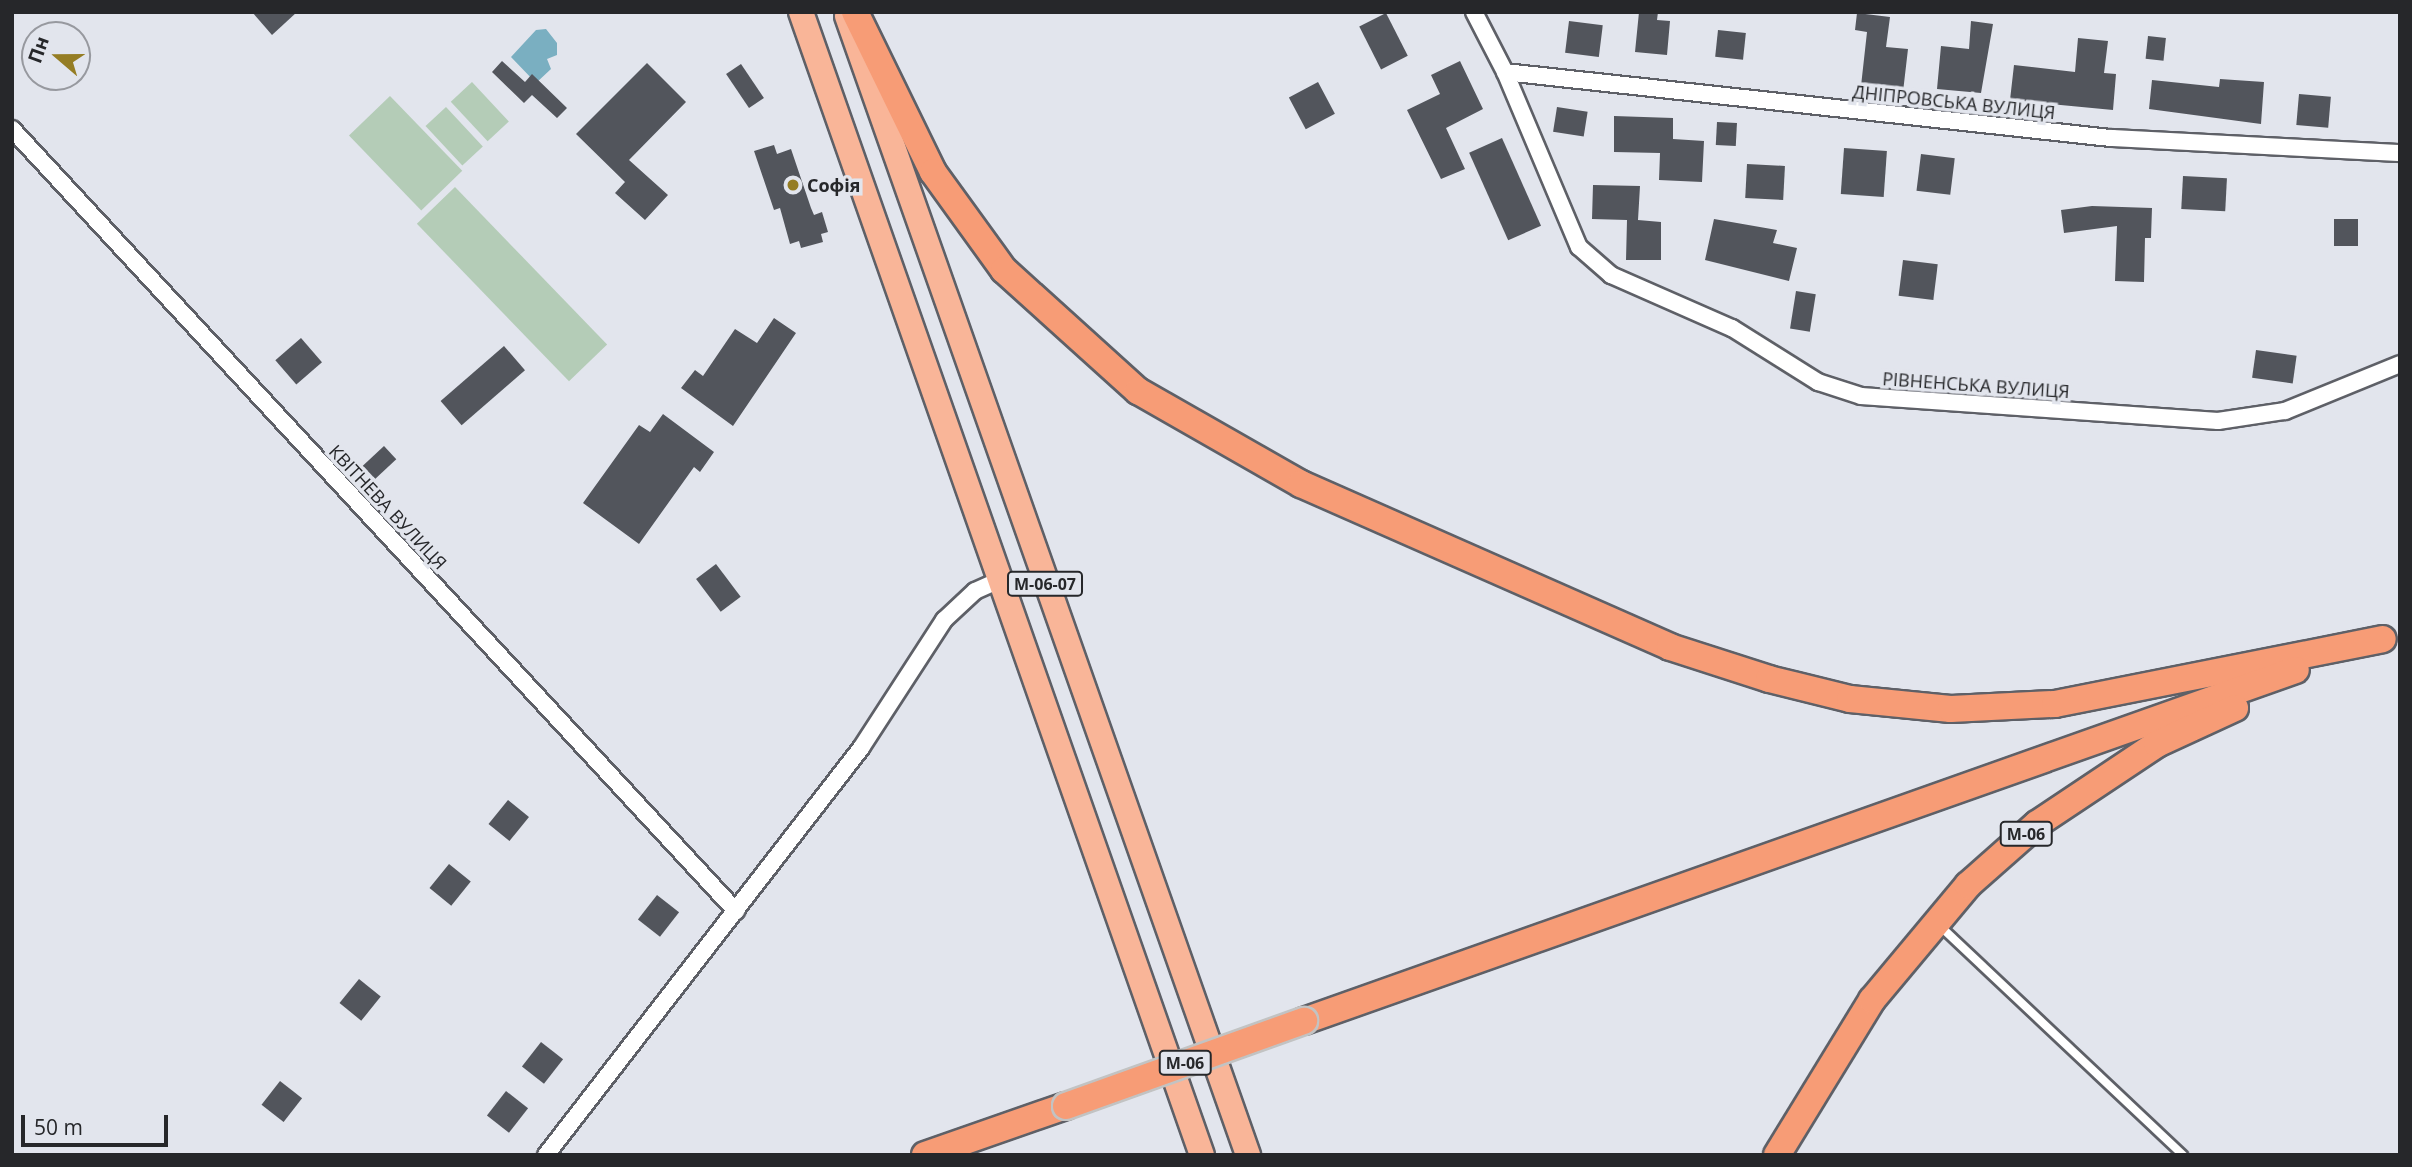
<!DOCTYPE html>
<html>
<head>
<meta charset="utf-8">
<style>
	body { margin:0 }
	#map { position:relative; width:2412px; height:1167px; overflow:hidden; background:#e2e5ed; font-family:"Open Sans",sans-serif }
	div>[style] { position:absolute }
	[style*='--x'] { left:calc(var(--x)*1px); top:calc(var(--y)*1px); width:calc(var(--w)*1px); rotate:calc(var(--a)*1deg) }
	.green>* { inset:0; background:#b4ccb7; transform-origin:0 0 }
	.water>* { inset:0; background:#7aafc1 }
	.building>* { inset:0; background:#52555c; transform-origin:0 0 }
	.roads { filter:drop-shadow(2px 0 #5e6067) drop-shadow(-2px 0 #5e6067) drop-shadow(0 2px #5e6067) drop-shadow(0 -2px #5e6067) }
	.service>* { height:8px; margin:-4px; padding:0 4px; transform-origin:4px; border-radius:4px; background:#fff }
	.minor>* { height:16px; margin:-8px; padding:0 8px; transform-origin:8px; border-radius:8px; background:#fff }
	.primary>* { height:24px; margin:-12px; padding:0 12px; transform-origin:12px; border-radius:12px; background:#f9b598 }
	.trunk>* { height:26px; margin:-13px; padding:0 13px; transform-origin:13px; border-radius:13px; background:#f79c76 }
	.bridges { filter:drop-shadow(2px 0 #c2c3c3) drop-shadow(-2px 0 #c2c3c3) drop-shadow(0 2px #c2c3c3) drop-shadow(0 -2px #c2c3c3) }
	.trunk-bridge>* { height:26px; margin:-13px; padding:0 13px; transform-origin:13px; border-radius:13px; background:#f79c76 }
	.dots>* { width:19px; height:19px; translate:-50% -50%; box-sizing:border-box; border:4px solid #e2e5ed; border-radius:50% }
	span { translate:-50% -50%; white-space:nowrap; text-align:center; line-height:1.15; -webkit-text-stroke:7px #e2e5ed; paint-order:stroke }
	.shield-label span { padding:2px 5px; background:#e2e5ed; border:2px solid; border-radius:5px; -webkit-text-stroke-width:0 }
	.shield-label { font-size:16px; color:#26272a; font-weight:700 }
	.street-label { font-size:18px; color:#26272a }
	.poi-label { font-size:18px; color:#26272a; font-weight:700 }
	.left { translate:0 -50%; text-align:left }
	.frame { position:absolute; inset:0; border:14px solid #26272a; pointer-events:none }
	.north { position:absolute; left:21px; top:21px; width:70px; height:70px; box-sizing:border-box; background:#e2e5ed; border:2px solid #97999f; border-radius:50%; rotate:290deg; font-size:19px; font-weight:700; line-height:28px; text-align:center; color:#26272a }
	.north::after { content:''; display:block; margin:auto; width:24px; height:32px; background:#957d24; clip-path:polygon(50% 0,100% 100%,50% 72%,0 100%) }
	.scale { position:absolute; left:21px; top:1115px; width:147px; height:32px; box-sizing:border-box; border:4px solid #26272a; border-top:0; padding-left:9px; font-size:21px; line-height:24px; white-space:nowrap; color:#26272a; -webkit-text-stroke:5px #e2e5ed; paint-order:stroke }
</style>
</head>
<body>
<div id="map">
	<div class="green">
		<div style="left:472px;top:82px;width:54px;height:29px;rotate:47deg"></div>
		<div style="left:390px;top:96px;width:104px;height:57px;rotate:46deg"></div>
		<div style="left:446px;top:107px;width:54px;height:28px;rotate:47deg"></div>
		<div style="left:455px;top:187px;width:219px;height:53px;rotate:46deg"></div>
	</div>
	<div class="water">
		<div style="clip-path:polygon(546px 29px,557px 43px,557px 55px,547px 59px,551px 69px,536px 83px,511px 57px,536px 30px)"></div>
	</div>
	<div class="building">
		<div style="clip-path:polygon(252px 12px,297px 12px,272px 35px)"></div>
		<div style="clip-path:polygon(1639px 12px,1658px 12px,1657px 20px,1670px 21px,1667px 55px,1635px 52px)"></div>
		<div style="left:1386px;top:13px;width:48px;height:30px;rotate:63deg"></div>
		<div style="clip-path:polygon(1857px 13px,1890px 17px,1886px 47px,1908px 49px,1903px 92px,1861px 86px,1867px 32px,1855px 30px)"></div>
		<div style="left:1569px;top:21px;width:34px;height:32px;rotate:7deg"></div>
		<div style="clip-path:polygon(1971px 21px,1993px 24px,1981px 93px,1937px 89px,1941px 46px,1969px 49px)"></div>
		<div style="left:1718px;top:30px;width:28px;height:27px;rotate:6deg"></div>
		<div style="left:2148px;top:36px;width:18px;height:23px;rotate:6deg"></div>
		<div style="clip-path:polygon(2078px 38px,2108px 41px,2104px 73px,2116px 74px,2113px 110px,2010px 100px,2014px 65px,2075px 72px)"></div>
		<div style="clip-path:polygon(502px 61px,525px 82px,532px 74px,567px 108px,557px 118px,532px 95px,524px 103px,492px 72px)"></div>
		<div style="clip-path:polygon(1460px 61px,1483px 109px,1446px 128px,1465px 169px,1441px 179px,1407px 110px,1440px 94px,1431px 75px)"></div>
		<div style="clip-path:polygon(647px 63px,686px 102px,629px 160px,668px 195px,645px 220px,615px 193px,625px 182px,576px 134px)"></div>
		<div style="left:741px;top:64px;width:41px;height:18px;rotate:56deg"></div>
		<div style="clip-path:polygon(2220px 79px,2264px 82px,2261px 124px,2149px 109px,2152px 80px,2219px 87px)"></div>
		<div style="left:1318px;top:82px;width:36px;height:33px;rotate:62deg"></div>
		<div style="left:2299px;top:94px;width:32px;height:31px;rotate:5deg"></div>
		<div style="left:1557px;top:107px;width:31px;height:25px;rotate:9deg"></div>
		<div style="clip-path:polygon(1614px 116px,1673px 118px,1673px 139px,1704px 141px,1702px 182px,1659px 180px,1660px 153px,1614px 152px)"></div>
		<div style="left:1717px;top:122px;width:20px;height:23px;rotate:3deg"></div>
		<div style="left:1502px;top:138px;width:96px;height:36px;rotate:66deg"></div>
		<div style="clip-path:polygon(774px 145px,777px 154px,791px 149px,811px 208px,814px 215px,822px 212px,828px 232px,821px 234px,823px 242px,801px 248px,799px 241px,790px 244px,780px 208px,774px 210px,754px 151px)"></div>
		<div style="left:1844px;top:148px;width:43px;height:46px;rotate:4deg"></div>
		<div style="left:1921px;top:154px;width:34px;height:37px;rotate:7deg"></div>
		<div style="left:1747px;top:164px;width:38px;height:34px;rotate:3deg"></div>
		<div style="left:2183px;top:176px;width:44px;height:33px;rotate:3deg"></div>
		<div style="clip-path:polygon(1593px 185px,1640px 186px,1638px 220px,1661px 222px,1661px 260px,1626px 260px,1627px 220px,1592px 219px)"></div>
		<div style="clip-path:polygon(2092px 206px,2152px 208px,2151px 238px,2145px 238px,2144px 282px,2115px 281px,2117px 226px,2064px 233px,2061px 210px)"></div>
		<div style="clip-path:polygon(1714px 219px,1777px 230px,1773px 243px,1797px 248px,1789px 281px,1705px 260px)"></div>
		<div style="left:2334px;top:219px;width:24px;height:27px"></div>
		<div style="left:1903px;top:260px;width:35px;height:36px;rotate:7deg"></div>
		<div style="left:1796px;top:291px;width:20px;height:38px;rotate:9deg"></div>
		<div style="clip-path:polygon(774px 318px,796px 333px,733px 426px,681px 388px,695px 370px,703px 376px,735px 329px,757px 343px)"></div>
		<div style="left:301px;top:338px;width:32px;height:34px;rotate:49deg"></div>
		<div style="left:504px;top:346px;width:32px;height:84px;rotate:49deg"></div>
		<div style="left:2256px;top:350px;width:41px;height:28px;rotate:8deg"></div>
		<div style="clip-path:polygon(663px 414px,714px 452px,700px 472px,694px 467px,639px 544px,583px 503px,639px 425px,650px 432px)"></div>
		<div style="left:384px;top:446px;width:18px;height:33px;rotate:47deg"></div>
		<div style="left:716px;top:564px;width:41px;height:25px;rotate:53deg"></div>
		<div style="left:508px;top:800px;width:27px;height:31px;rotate:39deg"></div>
		<div style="left:449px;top:864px;width:28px;height:31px;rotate:39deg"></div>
		<div style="left:657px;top:895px;width:28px;height:31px;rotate:38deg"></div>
		<div style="left:359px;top:979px;width:28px;height:31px;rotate:39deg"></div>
		<div style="left:541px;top:1042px;width:28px;height:31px;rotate:38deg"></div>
		<div style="left:280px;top:1081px;width:28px;height:30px;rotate:38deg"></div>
		<div style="left:506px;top:1091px;width:28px;height:31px;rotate:38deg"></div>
	</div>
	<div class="roads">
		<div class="service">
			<div style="--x:1940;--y:926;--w:334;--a:43.3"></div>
		</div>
		<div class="minor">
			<div style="--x:1474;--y:12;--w:68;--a:62.7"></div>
			<div style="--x:1505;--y:72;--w:190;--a:67.1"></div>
			<div style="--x:1579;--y:247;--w:43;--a:41.2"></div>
			<div style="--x:1611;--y:275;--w:132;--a:23.7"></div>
			<div style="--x:1732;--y:328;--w:102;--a:32.1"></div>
			<div style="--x:1818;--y:382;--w:45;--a:18"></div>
			<div style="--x:1861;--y:396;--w:358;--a:4"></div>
			<div style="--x:2218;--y:421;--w:68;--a:-8.5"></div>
			<div style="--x:2285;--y:411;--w:124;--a:-22.2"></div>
			<div style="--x:1505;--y:72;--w:610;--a:6.22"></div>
			<div style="--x:2111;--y:138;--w:289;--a:3"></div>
			<div style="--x:12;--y:129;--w:1066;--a:47.21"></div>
			<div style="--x:546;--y:1155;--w:515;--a:-52.26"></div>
			<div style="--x:861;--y:748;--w:153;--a:-57"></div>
			<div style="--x:944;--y:620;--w:42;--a:-43.1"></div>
			<div style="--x:975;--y:591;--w:27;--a:-24"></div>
		</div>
		<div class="primary">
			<div style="--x:801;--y:12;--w:1211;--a:70.67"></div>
			<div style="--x:847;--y:16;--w:1208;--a:70.6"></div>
		</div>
		<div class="trunk">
			<div style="--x:855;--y:12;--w:178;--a:64"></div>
			<div style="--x:933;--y:172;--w:121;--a:54.1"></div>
			<div style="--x:1004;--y:270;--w:181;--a:42.1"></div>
			<div style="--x:1138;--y:391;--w:188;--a:29.7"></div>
			<div style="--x:1301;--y:484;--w:403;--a:23.8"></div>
			<div style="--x:1670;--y:647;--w:104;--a:17.9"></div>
			<div style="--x:1769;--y:679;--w:83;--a:13.9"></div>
			<div style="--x:1850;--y:699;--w:101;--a:5.7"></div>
			<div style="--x:1951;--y:709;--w:104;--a:-2.8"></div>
			<div style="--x:2055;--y:704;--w:334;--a:-11.2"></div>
			<div style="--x:1304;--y:1021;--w:1052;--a:-19.49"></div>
			<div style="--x:925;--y:1155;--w:149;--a:-19.2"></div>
			<div style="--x:1777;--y:1155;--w:182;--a:-58.5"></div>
			<div style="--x:1872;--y:1000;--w:150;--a:-50.1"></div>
			<div style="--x:1968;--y:885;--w:92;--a:-41.5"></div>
			<div style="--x:2037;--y:824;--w:144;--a:-33.7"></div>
			<div style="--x:2157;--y:744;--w:86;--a:-24.8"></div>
		</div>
	</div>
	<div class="bridges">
		<div class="trunk-bridge">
			<div style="--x:1066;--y:1106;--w:253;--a:-19.7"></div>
		</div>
	</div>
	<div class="dots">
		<div style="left:793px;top:185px;background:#957d24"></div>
	</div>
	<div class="shield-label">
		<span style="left:1045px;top:584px">М-06-07</span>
		<span style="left:2026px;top:834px">М-06</span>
		<span style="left:1185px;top:1063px">М-06</span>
	</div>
	<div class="street-label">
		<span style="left:1954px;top:102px;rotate:6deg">ДНІПРОВСЬКА ВУЛИЦЯ</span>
		<span style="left:1976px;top:385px;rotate:4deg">РІВНЕНСЬКА ВУЛИЦЯ</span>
		<span style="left:388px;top:507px;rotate:47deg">КВІТНЕВА ВУЛИЦЯ</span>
	</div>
	<div class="poi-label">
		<span class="left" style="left:807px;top:185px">Софія</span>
	</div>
	<div class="frame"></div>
	<div class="north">Пн</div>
	<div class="scale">50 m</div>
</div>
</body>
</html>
